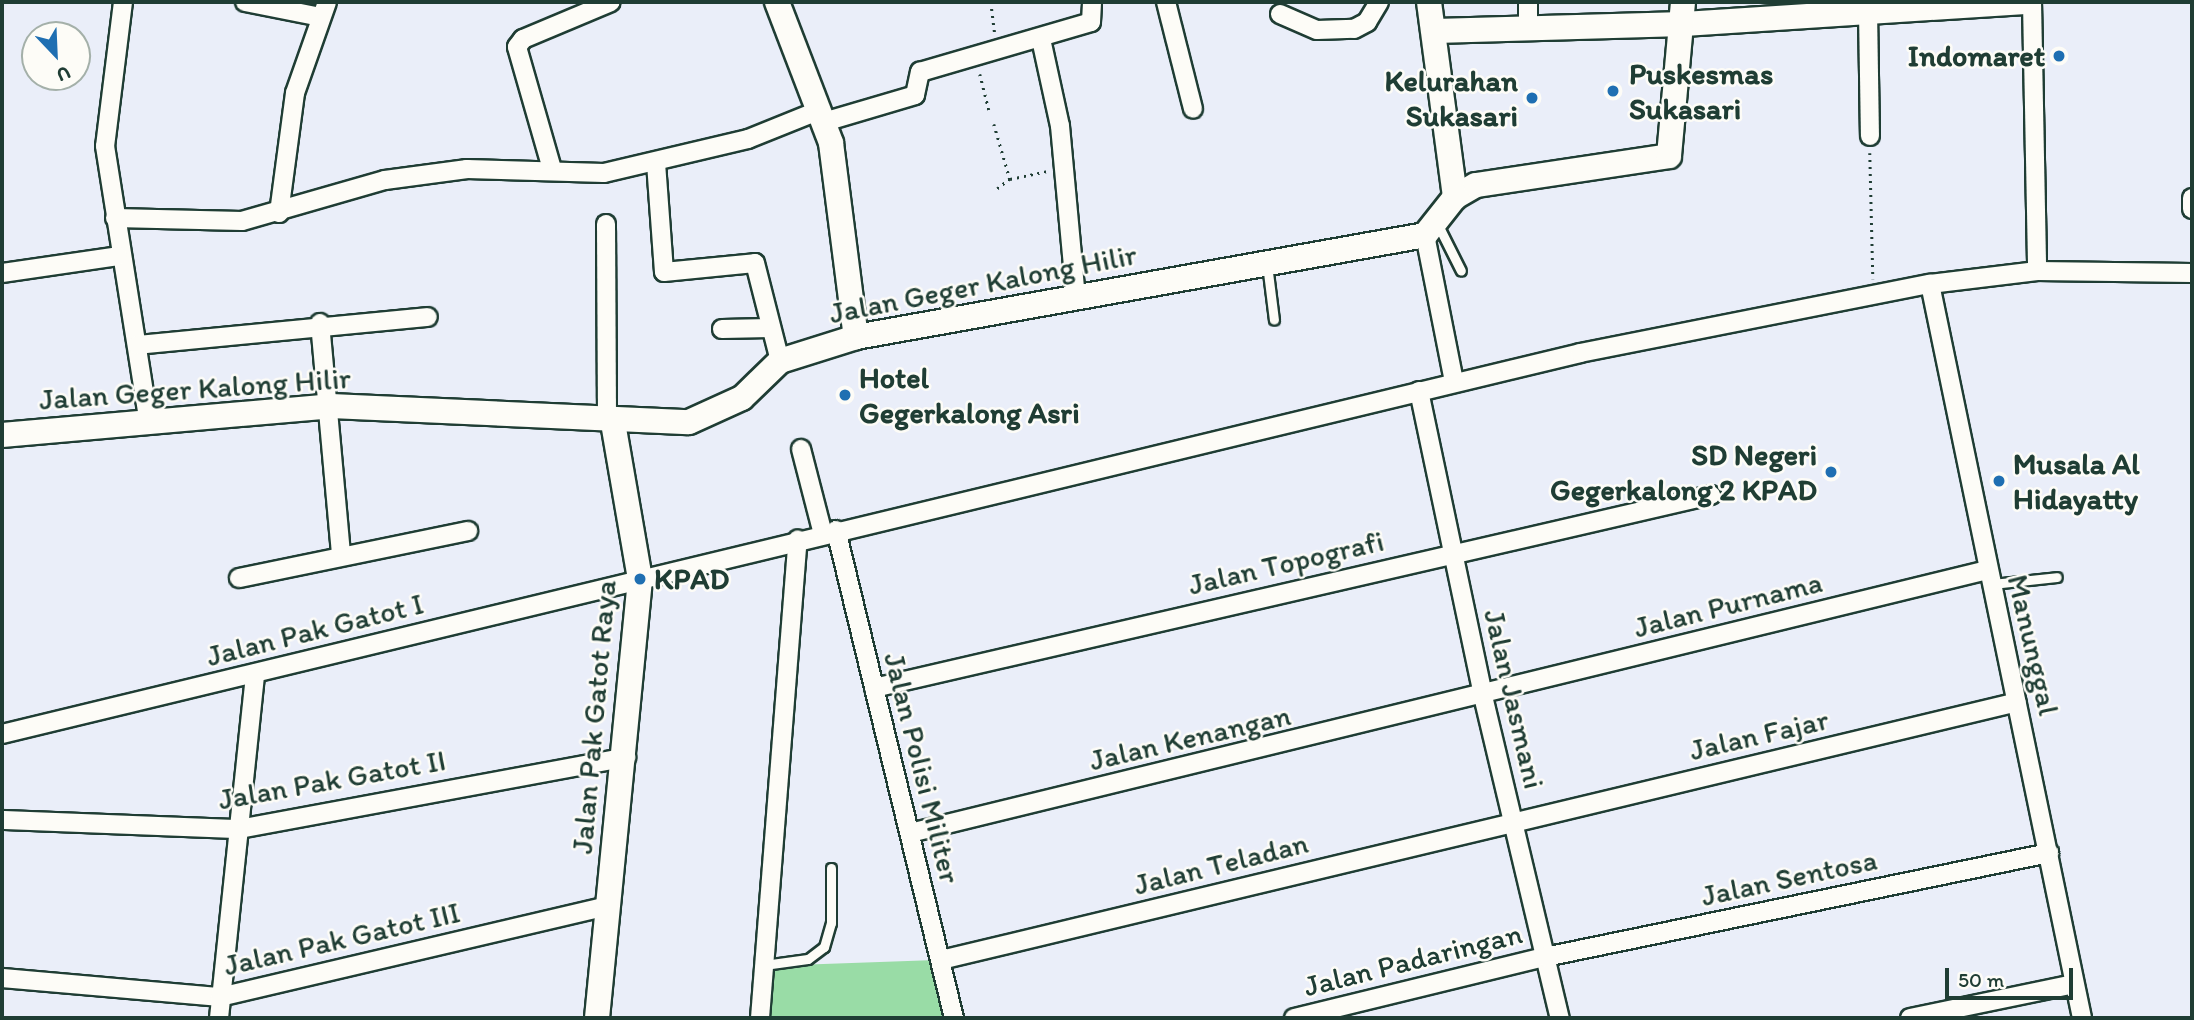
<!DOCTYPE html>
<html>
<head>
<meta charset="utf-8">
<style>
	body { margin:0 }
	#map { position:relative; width:2194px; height:1020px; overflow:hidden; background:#eaeef9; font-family:Itim,sans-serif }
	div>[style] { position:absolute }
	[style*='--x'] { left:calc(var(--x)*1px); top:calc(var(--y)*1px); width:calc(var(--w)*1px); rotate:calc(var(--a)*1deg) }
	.green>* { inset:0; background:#99dca6 }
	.path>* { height:2.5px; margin-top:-1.25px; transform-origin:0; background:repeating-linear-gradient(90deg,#1f3d34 0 2px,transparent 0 7px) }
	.roads { filter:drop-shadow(2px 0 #1f3d34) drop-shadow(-2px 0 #1f3d34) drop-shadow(0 2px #1f3d34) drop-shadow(0 -2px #1f3d34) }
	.lane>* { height:9px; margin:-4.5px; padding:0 4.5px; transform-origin:4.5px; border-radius:4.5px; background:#fdfcf7 }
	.street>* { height:18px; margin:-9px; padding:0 9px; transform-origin:9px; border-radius:9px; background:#fdfcf7 }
	.secondary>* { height:24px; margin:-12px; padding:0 12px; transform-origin:12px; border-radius:12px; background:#fdfcf7 }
	.dots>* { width:19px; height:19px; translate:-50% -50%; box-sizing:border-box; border:4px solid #fdfcf7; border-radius:50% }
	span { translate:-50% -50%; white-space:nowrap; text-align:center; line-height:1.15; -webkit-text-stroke:5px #fdfcf7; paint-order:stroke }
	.poi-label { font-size:30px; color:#1f3d34; font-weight:700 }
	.right { translate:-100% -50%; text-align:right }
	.left { translate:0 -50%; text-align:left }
	.street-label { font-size:30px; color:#1f3d34 }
	.frame { position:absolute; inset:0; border:4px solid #1f3d34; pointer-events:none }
	.north { position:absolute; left:21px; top:21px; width:70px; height:70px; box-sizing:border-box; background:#fdfcf7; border:2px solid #a4b0a9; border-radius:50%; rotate:157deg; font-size:19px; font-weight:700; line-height:28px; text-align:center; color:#1f3d34 }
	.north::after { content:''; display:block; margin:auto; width:24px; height:32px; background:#1f6fb2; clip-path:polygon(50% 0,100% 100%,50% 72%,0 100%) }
	.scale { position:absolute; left:1945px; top:968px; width:128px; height:32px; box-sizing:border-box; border:4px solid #1f3d34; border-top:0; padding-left:9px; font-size:21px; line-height:24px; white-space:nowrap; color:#1f3d34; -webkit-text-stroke:5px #fdfcf7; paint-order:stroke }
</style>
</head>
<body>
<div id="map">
	<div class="green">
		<div style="clip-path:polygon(936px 960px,951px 1018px,763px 1018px,767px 966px)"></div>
	</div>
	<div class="path">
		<div style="--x:991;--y:2;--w:31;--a:83"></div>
		<div style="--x:980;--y:74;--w:37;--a:76"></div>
		<div style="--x:994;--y:124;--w:57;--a:73.8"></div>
		<div style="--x:1010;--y:179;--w:16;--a:142"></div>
		<div style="--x:1870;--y:153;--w:126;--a:88.6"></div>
		<div style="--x:1010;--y:179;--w:39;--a:-12"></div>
	</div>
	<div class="roads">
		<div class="lane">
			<div style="--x:1438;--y:225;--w:51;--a:63.4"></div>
			<div style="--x:1267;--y:264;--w:56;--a:82.9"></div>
			<div style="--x:1992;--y:584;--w:65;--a:-6.1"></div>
			<div style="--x:764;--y:965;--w:44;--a:-7.8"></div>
			<div style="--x:808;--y:959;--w:20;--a:-37"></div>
			<div style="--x:824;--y:947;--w:25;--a:-74"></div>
			<div style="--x:831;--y:923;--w:55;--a:-90"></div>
		</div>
		<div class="street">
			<div style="--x:123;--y:2;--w:145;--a:97.1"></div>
			<div style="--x:105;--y:146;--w:281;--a:81"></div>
			<div style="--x:245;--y:2;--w:77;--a:11.2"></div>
			<div style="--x:1166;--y:2;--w:110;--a:75.8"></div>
			<div style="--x:1528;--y:2;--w:23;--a:90"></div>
			<div style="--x:2032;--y:2;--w:269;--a:88.9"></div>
			<div style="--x:1868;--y:11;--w:125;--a:89.1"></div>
			<div style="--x:1280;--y:14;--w:40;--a:23.4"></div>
			<div style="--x:1317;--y:30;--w:37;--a:-2"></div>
			<div style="--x:1354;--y:29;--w:15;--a:-28"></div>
			<div style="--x:1367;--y:22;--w:23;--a:-59"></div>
			<div style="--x:1041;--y:39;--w:89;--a:77.7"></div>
			<div style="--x:1060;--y:126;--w:173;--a:84.7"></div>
			<div style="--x:824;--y:122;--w:95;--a:-16.5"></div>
			<div style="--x:915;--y:95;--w:24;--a:-78"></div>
			<div style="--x:920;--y:72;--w:178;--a:-16.3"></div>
			<div style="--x:1091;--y:22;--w:20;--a:-87"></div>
			<div style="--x:656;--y:163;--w:109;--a:85.8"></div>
			<div style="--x:664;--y:272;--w:91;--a:-5.6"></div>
			<div style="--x:755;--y:263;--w:101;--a:75.7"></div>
			<div style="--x:552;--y:169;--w:127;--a:-106"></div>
			<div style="--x:517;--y:47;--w:10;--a:-53"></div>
			<div style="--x:523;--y:39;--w:95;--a:-22.8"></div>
			<div style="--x:2192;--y:198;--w:11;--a:90"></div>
			<div style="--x:279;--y:213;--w:121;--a:-82.4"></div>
			<div style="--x:295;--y:93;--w:96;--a:-70.6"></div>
			<div style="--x:115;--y:218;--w:127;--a:1.4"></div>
			<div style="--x:242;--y:221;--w:149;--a:-16"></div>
			<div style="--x:385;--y:180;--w:83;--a:-7.6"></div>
			<div style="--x:467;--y:169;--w:137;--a:1.7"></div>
			<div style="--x:604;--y:173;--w:148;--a:-13.3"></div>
			<div style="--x:748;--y:139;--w:78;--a:-21.9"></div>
			<div style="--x:606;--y:224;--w:197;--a:89.7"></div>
			<div style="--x:1425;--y:235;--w:149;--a:78.8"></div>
			<div style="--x:2;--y:273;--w:117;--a:-8.3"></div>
			<div style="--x:1930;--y:284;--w:750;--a:78.3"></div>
			<div style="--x:320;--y:323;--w:230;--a:84.8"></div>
			<div style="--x:722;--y:329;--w:48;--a:-1.2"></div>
			<div style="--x:137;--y:345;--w:292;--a:-5.5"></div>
			<div style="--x:1419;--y:391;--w:312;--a:78.1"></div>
			<div style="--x:1483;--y:696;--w:331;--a:76.6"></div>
			<div style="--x:801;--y:449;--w:88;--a:75.5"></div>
			<div style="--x:836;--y:530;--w:502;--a:76.41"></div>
			<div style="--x:239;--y:578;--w:234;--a:-11.6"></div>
			<div style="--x:874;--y:688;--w:859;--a:-12.98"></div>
			<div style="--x:2;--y:734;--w:1623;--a:-13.57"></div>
			<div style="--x:1580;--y:353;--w:357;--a:-11.2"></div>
			<div style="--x:1930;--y:284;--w:108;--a:-6.9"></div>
			<div style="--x:2037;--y:271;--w:155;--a:0.7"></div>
			<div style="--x:2;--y:820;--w:237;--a:2.2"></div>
			<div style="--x:239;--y:829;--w:394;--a:-10.5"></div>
			<div style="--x:910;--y:833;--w:1109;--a:-13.72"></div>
			<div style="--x:941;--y:960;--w:1106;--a:-13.48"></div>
			<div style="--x:2;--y:978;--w:219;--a:5"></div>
			<div style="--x:220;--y:997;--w:399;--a:-13.2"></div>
			<div style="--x:219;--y:1018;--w:346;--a:-84"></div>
			<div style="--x:760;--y:1018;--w:480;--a:-85.5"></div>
			<div style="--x:1294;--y:1018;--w:258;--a:-13.7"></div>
			<div style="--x:1545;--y:957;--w:515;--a:-11.66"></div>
			<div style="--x:1910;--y:1018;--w:167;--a:-11.7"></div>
		</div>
		<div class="secondary">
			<div style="--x:777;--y:2;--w:151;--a:69"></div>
			<div style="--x:831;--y:143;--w:196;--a:82.7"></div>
			<div style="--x:1429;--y:2;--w:197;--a:82.4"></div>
			<div style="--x:1435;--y:31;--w:249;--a:-1.6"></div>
			<div style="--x:1684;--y:24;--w:342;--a:-3.7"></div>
			<div style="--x:2;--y:435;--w:330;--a:-5"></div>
			<div style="--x:331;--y:406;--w:358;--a:2.6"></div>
			<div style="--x:689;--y:422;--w:58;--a:-24.4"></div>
			<div style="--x:742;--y:398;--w:53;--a:-44.2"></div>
			<div style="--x:780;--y:361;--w:80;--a:-17.5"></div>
			<div style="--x:856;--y:337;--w:578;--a:-10.16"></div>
			<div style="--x:1425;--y:235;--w:48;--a:-51.7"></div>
			<div style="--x:1455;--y:197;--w:24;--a:-30"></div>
			<div style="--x:1476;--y:185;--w:195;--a:-8.5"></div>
			<div style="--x:1669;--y:156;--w:155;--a:-84.8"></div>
			<div style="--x:597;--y:1018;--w:441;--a:-84.4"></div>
			<div style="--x:640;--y:579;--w:159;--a:-99.8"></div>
		</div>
	</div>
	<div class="dots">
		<div style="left:2059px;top:56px;background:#1f6fb2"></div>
		<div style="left:1613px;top:91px;background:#1f6fb2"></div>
		<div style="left:1532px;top:98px;background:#1f6fb2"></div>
		<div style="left:845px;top:395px;background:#1f6fb2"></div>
		<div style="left:1831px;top:472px;background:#1f6fb2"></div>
		<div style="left:1999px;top:481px;background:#1f6fb2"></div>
		<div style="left:640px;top:579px;background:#1f6fb2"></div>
	</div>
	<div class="poi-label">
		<span class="right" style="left:2045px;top:56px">Indomaret</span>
		<span class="left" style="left:1629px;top:91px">Puskesmas<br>Sukasari</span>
		<span class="right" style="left:1518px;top:98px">Kelurahan<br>Sukasari</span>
		<span class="left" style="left:859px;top:395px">Hotel<br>Gegerkalong Asri</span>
		<span class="right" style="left:1817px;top:472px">SD Negeri<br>Gegerkalong 2 KPAD</span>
		<span class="left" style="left:2013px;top:481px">Musala Al<br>Hidayatty</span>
		<span class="left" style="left:654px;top:579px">KPAD</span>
	</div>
	<div class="street-label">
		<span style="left:983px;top:284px;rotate:-11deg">Jalan Geger Kalong Hilir</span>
		<span style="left:195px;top:389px;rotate:-4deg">Jalan Geger Kalong Hilir</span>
		<span style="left:1286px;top:563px;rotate:-13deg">Jalan Topografi</span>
		<span style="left:1728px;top:605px;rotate:-14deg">Jalan Purnama</span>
		<span style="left:315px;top:630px;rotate:-14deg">Jalan Pak Gatot I</span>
		<span style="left:2033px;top:645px;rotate:77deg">Manunggal</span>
		<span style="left:1514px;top:699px;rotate:77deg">Jalan Jasmani</span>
		<span style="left:594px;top:717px;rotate:-85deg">Jalan Pak Gatot Raya</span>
		<span style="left:1759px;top:735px;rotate:-13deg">Jalan Fajar</span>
		<span style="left:1190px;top:738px;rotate:-13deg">Jalan Kenangan</span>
		<span style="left:922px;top:768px;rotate:76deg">Jalan Polisi Militer</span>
		<span style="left:332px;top:780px;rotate:-10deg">Jalan Pak Gatot II</span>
		<span style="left:1221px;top:864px;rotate:-14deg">Jalan Teladan</span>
		<span style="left:1789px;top:878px;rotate:-12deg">Jalan Sentosa</span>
		<span style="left:342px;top:939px;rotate:-13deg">Jalan Pak Gatot III</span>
		<span style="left:1413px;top:960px;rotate:-14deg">Jalan Padaringan</span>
	</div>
	<div class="frame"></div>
	<div class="north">U</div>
	<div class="scale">50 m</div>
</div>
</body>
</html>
